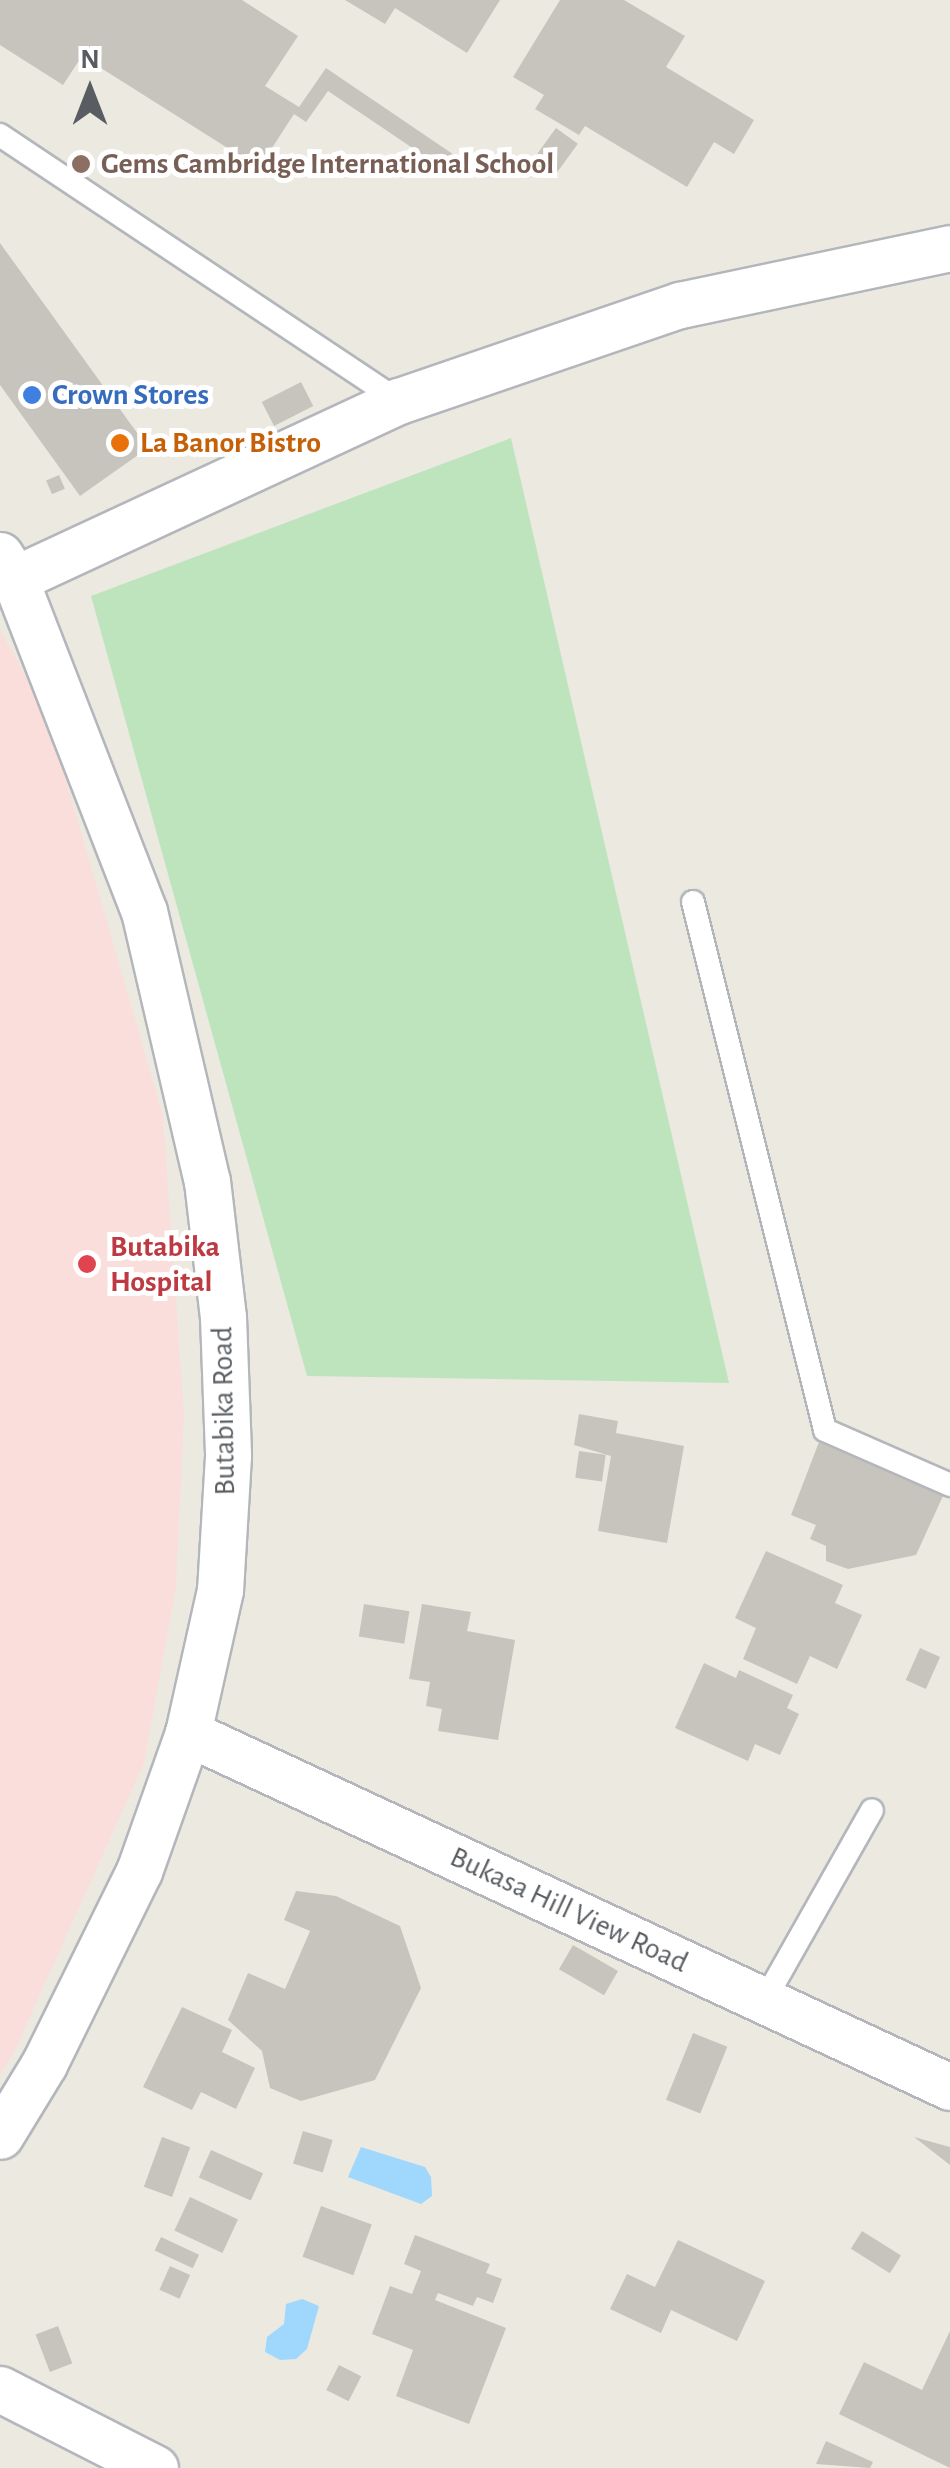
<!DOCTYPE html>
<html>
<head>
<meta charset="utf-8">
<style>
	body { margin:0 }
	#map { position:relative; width:950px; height:2468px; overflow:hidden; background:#ece9e1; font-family:"Alegreya Sans",sans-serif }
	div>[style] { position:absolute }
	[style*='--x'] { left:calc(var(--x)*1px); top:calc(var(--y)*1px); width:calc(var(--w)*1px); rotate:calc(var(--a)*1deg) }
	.medical>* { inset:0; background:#fadedc }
	.green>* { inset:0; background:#bee4bd }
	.water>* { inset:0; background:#a0d7fd }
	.building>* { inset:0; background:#c7c4be; transform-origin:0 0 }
	.roads { filter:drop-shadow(2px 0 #b3b7bb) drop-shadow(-2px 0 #b3b7bb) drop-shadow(0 2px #b3b7bb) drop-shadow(0 -2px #b3b7bb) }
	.lane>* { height:22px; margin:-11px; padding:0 11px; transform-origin:11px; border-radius:11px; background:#fff }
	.street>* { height:45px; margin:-22.5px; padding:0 22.5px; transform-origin:22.5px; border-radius:22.5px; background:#fff }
	.dots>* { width:28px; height:28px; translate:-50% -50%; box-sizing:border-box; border:5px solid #fff; border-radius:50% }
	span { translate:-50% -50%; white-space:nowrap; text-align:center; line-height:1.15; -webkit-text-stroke:10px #fff; paint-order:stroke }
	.education-label { font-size:30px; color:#785e54; font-weight:700 }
	.left { translate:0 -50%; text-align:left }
	.shop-label { font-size:30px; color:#366cbe; font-weight:700 }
	.food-label { font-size:30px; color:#c56008; font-weight:700 }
	.health-label { font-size:30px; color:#be3a42; font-weight:700 }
	.street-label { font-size:30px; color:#595d61 }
	.north { position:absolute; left:40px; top:40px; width:100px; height:100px; -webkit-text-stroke:8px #fff; paint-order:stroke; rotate:0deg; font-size:28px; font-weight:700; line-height:40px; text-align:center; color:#595d61 }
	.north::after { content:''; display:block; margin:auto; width:35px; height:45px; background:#595d61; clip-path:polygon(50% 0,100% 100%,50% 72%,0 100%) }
</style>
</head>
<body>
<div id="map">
	<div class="medical">
		<div style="clip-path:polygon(0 630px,47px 714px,163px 1116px,184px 1413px,176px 1587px,144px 1763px,16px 2048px,0 2074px)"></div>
	</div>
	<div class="green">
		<div style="clip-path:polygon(511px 438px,729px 1383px,307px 1376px,91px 596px)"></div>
	</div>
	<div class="water">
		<div style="clip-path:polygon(361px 2147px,425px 2167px,431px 2177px,432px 2196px,421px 2204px,348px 2177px)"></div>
		<div style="clip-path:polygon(302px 2299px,319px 2306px,307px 2349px,296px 2359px,280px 2360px,265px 2352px,267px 2337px,284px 2324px,286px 2304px)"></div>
	</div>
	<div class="building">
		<div style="clip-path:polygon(0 0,242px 0,298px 36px,265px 86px,299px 107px,326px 68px,463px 161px,454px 176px,328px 91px,306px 122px,294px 114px,259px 168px,82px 56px,63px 85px,0 45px)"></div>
		<div style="clip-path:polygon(345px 0,500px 0,467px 53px,395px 8px,385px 24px)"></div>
		<div style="clip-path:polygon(560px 0,624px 0,685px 36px,666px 67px,754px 120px,734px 154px,714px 142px,687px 187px,585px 126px,579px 135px,535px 109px,544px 95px,513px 77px)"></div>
		<div style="left:556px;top:128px;width:27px;height:41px;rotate:36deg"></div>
		<div style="clip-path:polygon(0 243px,148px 448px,80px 496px,0 385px)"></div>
		<div style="left:301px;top:382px;width:27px;height:44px;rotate:63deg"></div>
		<div style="left:59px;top:475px;width:15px;height:14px;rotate:67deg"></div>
		<div style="clip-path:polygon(579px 1414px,618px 1421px,616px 1433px,684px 1446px,667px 1543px,598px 1531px,611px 1456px,574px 1445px)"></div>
		<div style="clip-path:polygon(819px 1442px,943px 1496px,916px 1555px,848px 1569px,826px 1561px,826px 1546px,810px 1539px,816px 1525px,791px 1515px)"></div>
		<div style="left:579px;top:1451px;width:27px;height:27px;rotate:8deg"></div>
		<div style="clip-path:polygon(766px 1551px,843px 1585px,835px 1603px,862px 1615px,837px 1669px,810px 1656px,797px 1684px,743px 1659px,756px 1628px,735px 1618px)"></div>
		<div style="left:364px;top:1604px;width:46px;height:33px;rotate:9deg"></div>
		<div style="clip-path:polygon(422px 1604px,471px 1612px,467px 1631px,515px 1640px,498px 1740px,438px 1731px,442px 1709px,426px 1706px,430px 1682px,409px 1679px)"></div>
		<div style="left:920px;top:1648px;width:22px;height:35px;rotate:24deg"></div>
		<div style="clip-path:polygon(704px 1663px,736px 1678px,739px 1670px,793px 1695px,787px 1708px,799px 1714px,780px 1755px,755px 1744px,748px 1761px,675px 1728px)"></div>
		<div style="clip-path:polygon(296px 1891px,336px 1896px,400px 1926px,421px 1988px,375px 2080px,301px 2101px,270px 2088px,262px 2051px,228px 2020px,248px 1973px,285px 1989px,310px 1931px,284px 1920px)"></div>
		<div style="left:573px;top:1945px;width:52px;height:28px;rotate:30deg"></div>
		<div style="clip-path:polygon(182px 2007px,232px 2030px,222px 2052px,255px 2068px,236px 2109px,201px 2092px,192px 2110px,143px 2087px)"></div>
		<div style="left:693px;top:2033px;width:37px;height:72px;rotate:22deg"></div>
		<div style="left:303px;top:2131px;width:31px;height:34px;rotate:17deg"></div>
		<div style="left:162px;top:2137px;width:30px;height:53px;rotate:20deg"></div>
		<div style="clip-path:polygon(914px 2137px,950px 2147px,950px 2165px)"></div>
		<div style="left:211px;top:2150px;width:57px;height:30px;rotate:24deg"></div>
		<div style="left:190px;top:2197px;width:53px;height:37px;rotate:25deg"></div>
		<div style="left:321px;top:2206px;width:54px;height:54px;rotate:20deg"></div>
		<div style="left:862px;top:2231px;width:46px;height:21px;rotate:32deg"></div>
		<div style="clip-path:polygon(415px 2235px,490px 2264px,486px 2273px,502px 2279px,493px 2303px,477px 2297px,473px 2306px,438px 2293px,435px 2300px,506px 2328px,469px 2424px,396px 2396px,413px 2350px,372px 2334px,390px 2286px,412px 2294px,421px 2271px,404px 2264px)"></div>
		<div style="left:161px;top:2237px;width:42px;height:15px;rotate:25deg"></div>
		<div style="clip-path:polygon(678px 2240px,765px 2281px,737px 2341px,671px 2310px,661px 2333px,610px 2309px,627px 2274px,655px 2287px)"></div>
		<div style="left:170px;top:2266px;width:22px;height:26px;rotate:24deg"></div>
		<div style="left:58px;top:2326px;width:40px;height:24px;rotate:69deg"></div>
		<div style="clip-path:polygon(950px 2331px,950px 2468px,839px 2414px,864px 2362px,922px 2390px)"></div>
		<div style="left:339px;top:2365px;width:25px;height:28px;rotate:27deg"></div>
		<div style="clip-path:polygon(826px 2441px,873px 2462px,870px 2468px,816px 2464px)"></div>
	</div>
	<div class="roads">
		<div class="lane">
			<div style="--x:0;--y:135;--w:480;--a:33.7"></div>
			<div style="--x:693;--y:902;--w:544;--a:75.96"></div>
			<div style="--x:825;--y:1430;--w:137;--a:23.7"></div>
			<div style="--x:764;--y:2001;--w:219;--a:-60.5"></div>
		</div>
		<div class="street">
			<div style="--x:0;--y:555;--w:28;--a:58"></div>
			<div style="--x:15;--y:579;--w:356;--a:68.8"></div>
			<div style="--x:144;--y:911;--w:277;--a:76.9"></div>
			<div style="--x:207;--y:1181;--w:137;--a:83.3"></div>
			<div style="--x:223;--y:1317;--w:139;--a:87.9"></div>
			<div style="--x:228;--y:1456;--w:134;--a:93.4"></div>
			<div style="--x:220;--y:1590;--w:147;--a:102.6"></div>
			<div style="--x:188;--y:1733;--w:146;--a:109.5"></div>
			<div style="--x:139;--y:1871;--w:215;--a:116.2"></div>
			<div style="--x:44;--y:2064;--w:84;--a:121.4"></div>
			<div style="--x:15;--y:579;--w:423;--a:-24.9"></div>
			<div style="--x:399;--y:401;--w:297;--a:-18.9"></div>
			<div style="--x:680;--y:305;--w:276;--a:-11.9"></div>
			<div style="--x:188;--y:1733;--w:840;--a:24.92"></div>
			<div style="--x:0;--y:2389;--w:174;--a:27"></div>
		</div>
	</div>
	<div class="dots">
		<div style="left:81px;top:164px;background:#8d6e63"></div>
		<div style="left:32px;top:395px;background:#3f7fe0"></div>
		<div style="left:120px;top:443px;background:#e8710a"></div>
		<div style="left:87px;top:1264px;background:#e0444e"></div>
	</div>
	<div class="education-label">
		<span class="left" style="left:101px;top:164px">Gems Cambridge International School</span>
	</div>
	<div class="shop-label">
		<span class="left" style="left:52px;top:395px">Crown Stores</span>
	</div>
	<div class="food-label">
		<span class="left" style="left:140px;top:443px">La Banor Bistro</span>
	</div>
	<div class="health-label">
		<span class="left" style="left:110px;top:1264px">Butabika<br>Hospital</span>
	</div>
	<div class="street-label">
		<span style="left:224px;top:1411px;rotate:-91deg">Butabika Road</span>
		<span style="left:569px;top:1910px;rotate:25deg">Bukasa Hill View Road</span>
	</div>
	<div class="north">N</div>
</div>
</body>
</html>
